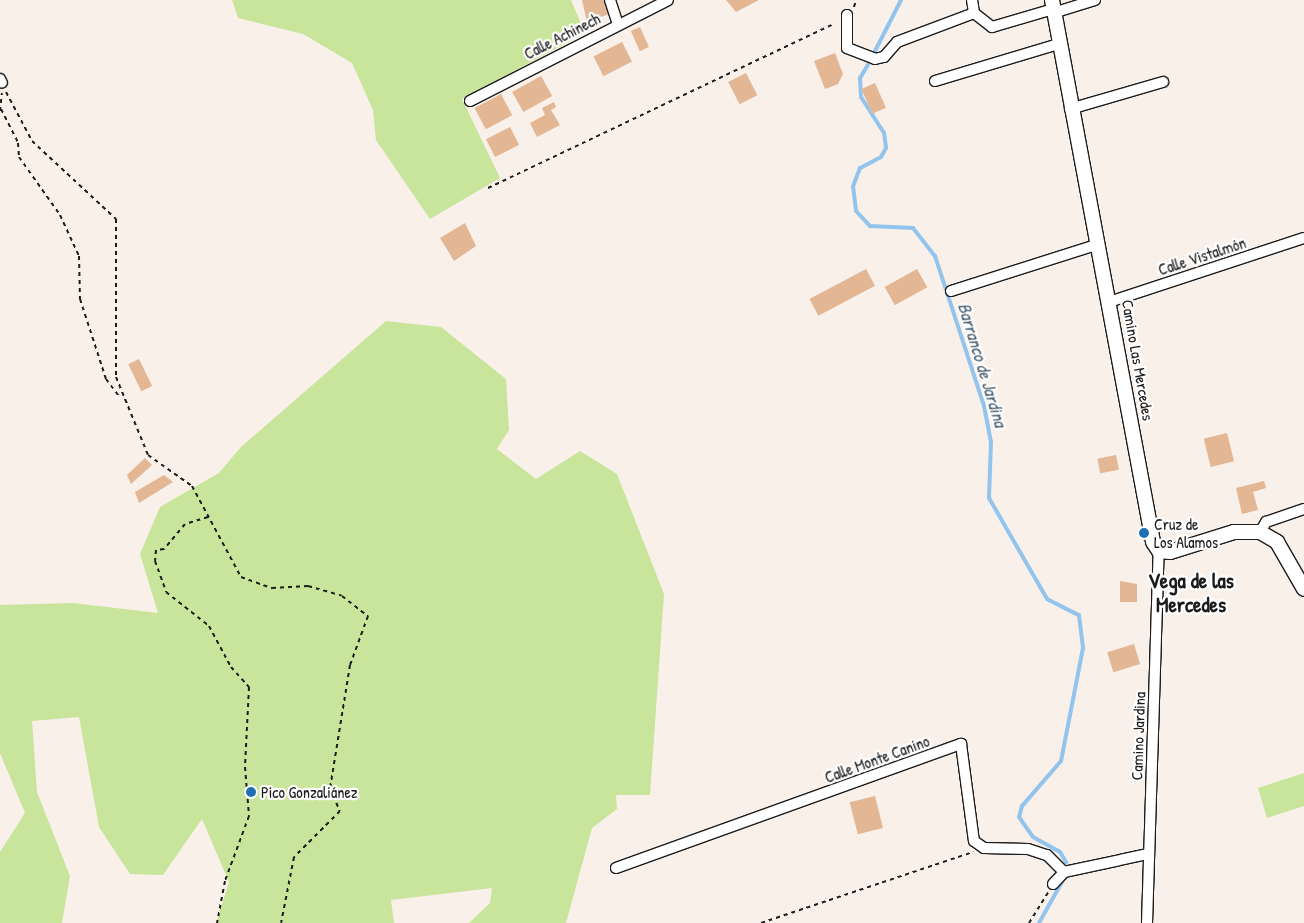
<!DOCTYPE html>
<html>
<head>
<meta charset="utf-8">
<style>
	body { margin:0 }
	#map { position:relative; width:1304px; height:923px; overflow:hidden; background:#f9f0ea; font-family:"Patrick Hand",sans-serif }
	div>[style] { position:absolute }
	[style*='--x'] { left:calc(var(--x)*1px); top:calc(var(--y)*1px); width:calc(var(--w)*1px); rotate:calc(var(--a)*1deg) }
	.green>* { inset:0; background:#c9e49b }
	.stream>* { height:4px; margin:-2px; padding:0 2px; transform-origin:2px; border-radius:2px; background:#92c4ee }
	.building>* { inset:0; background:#e3b694; transform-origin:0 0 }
	.path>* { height:2px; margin-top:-1px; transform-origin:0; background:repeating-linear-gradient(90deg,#1c1c1c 0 4px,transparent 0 8px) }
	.roads { filter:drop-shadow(1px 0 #1c1c1c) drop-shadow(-1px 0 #1c1c1c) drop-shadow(0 1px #1c1c1c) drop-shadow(0 -1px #1c1c1c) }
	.minor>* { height:10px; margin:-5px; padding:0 5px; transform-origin:5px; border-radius:5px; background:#fff }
	.secondary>* { height:14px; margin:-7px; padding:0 7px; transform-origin:7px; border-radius:7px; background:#fff }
	.dots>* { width:14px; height:14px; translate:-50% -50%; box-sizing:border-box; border:2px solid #fff; border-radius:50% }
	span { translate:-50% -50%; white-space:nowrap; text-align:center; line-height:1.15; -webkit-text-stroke:4.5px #fff; paint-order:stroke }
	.street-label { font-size:16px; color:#1c1c1c }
	.poi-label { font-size:16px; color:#1c1c1c }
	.left { translate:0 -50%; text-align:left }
	.water-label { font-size:18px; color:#4b5f70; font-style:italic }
	.district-label { font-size:21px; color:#1c1c1c; font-weight:700 }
</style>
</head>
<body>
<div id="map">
	<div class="green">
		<div style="clip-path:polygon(232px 0,571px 0,585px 33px,462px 99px,500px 178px,430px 219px,376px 140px,373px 110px,352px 63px,303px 34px,238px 18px)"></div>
		<div style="clip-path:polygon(386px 321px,441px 327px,506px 379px,509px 430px,497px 449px,536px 479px,580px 451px,617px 474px,664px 594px,650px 795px,616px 795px,617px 809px,592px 828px,566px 923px,469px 923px,490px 903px,492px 888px,391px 900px,394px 923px,216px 923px,229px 882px,202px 819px,163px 875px,130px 874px,99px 827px,79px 717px,32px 721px,37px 792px,70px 876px,62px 923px,0 923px,0 852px,25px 813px,0 753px,0 605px,73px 603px,158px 613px,140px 554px,160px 507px,219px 473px,241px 447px)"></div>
		<div style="clip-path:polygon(1304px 773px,1304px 806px,1267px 818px,1258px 788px)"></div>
	</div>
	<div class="stream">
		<div style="--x:873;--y:55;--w:62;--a:-63"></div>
		<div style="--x:870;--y:61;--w:20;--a:120"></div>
		<div style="--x:860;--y:78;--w:19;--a:87"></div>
		<div style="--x:861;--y:97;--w:43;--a:57.4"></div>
		<div style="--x:884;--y:133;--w:15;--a:82"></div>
		<div style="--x:886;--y:148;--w:10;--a:119"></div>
		<div style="--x:881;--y:157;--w:24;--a:152"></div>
		<div style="--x:860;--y:168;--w:19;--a:111"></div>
		<div style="--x:853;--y:186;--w:25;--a:83"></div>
		<div style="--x:856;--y:211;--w:21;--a:47"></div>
		<div style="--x:870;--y:226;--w:43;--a:2.7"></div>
		<div style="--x:913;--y:228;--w:36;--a:52"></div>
		<div style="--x:935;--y:256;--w:158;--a:71.9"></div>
		<div style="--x:984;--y:406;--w:36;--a:79"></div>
		<div style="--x:991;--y:441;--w:57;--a:92"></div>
		<div style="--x:989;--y:498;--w:116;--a:60.1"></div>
		<div style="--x:1047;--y:599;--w:36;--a:27"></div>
		<div style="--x:1079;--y:615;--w:33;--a:83"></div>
		<div style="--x:1083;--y:648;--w:115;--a:101"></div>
		<div style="--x:1061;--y:761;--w:60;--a:130.9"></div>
		<div style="--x:1022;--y:806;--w:11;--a:105"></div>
		<div style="--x:1019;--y:817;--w:24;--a:55"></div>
		<div style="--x:1033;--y:837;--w:31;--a:29"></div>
		<div style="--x:1060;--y:852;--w:12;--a:59"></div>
		<div style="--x:1039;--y:923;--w:49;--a:-60.8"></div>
	</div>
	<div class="building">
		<div style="clip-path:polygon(582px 0,604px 0,609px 14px,587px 22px)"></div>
		<div style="clip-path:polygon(726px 0,759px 0,736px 12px)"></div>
		<div style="left:640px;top:27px;width:22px;height:10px;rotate:66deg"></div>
		<div style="left:622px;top:42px;width:22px;height:32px;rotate:63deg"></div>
		<div style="clip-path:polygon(835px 53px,843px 74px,838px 84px,825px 89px,814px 61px)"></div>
		<div style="left:746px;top:73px;width:25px;height:20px;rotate:63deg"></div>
		<div style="left:541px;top:76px;width:23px;height:33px;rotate:61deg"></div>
		<div style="left:875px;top:83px;width:27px;height:15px;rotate:66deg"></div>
		<div style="left:501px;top:94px;width:24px;height:30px;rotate:62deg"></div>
		<div style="clip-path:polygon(554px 102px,556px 107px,551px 110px,560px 125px,537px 137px,530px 123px,545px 115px,542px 108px)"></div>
		<div style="left:510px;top:127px;width:20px;height:27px;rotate:63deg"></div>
		<div style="clip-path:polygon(465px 223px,476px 246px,454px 261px,440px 238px)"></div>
		<div style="left:866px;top:269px;width:19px;height:64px;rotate:62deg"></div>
		<div style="left:917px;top:269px;width:21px;height:37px;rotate:61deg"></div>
		<div style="left:139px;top:359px;width:30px;height:12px;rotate:64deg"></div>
		<div style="left:1227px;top:433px;width:29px;height:24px;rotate:76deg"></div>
		<div style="left:1116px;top:455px;width:15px;height:19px;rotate:79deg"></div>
		<div style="clip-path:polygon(145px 458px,152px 465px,131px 484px,127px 475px)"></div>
		<div style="clip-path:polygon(164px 475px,173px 482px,139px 503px,135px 492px)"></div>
		<div style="clip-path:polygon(1264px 481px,1266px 488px,1253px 492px,1258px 510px,1242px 514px,1236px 488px)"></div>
		<div style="clip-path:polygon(1120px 581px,1137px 584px,1137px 602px,1120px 602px)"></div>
		<div style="left:1134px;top:644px;width:21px;height:28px;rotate:73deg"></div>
		<div style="left:875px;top:796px;width:33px;height:26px;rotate:76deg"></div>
	</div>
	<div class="path">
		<div style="--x:854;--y:7;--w:7;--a:-74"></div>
		<div style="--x:6;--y:92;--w:55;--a:62"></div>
		<div style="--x:32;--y:141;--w:115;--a:42.9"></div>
		<div style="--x:116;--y:219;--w:158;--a:90"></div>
		<div style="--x:116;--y:377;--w:84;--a:67.7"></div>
		<div style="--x:148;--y:455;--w:54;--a:35.2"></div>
		<div style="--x:192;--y:486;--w:103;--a:61.7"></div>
		<div style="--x:241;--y:577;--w:33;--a:20"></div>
		<div style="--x:272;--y:588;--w:36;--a:-3"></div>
		<div style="--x:308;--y:586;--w:35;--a:16"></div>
		<div style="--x:342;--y:596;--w:33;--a:38"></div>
		<div style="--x:368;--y:616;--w:52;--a:110.2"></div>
		<div style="--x:350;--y:665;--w:125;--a:99.2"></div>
		<div style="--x:330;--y:788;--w:25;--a:67"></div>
		<div style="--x:340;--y:811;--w:65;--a:135"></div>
		<div style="--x:294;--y:857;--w:67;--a:101.1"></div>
		<div style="--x:1;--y:109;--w:38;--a:63"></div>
		<div style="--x:18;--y:143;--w:14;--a:86"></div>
		<div style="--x:19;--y:157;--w:71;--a:54.7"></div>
		<div style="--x:60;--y:215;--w:45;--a:65.1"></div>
		<div style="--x:79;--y:256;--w:43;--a:88.7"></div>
		<div style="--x:80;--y:299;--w:84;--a:72"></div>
		<div style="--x:106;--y:379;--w:21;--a:53"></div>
		<div style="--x:0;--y:111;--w:18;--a:-84"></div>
		<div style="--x:488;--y:188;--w:384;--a:-25.4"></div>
		<div style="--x:208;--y:517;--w:24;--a:163"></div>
		<div style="--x:185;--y:524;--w:33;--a:130"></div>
		<div style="--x:164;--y:549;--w:8;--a:173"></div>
		<div style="--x:156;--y:550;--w:11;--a:95"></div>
		<div style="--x:155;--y:561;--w:33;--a:70"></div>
		<div style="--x:166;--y:592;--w:55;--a:38.3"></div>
		<div style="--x:209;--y:626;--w:47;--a:61.8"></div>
		<div style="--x:231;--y:667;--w:27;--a:48"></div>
		<div style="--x:249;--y:687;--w:80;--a:92.9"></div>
		<div style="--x:245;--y:767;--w:49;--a:85.3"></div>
		<div style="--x:249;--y:816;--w:69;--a:110.3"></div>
		<div style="--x:225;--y:881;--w:43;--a:100.8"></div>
		<div style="--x:761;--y:923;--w:224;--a:-18.5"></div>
		<div style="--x:1029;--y:923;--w:36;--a:-58"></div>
	</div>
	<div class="roads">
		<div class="minor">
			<div style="--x:610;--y:0;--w:26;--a:72"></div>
			<div style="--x:972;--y:0;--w:13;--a:81"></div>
			<div style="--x:974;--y:13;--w:23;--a:38"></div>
			<div style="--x:992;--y:27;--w:64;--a:-16.4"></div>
			<div style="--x:1053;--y:13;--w:44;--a:-17.2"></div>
			<div style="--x:847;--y:15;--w:33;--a:90"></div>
			<div style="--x:847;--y:48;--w:30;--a:21"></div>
			<div style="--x:875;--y:59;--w:9;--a:-13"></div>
			<div style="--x:884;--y:57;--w:20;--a:-49"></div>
			<div style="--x:897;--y:42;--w:82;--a:-20.6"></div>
			<div style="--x:0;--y:79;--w:4;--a:63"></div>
			<div style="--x:935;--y:81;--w:128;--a:-16.7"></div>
			<div style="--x:470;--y:101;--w:222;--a:-27"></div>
			<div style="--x:1070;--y:109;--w:97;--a:-16.2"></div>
			<div style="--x:951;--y:291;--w:152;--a:-17.6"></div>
			<div style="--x:1109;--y:302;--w:205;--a:-18.2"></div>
			<div style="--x:1260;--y:532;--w:12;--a:-59"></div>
			<div style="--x:1266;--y:522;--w:40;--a:-18.9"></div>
			<div style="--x:616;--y:868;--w:367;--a:-19.8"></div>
			<div style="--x:961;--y:744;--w:98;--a:82.4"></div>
			<div style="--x:974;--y:841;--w:12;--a:35"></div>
			<div style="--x:984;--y:848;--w:44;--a:1.3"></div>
			<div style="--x:1028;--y:849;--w:20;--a:18"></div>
			<div style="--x:1047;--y:855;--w:24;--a:45"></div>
			<div style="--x:1053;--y:884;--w:16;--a:-47"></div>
			<div style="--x:1064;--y:872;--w:86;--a:-12.1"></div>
			<div style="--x:1147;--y:923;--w:372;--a:-88.2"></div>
		</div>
		<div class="secondary">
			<div style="--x:1052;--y:0;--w:551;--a:79.44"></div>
			<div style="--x:1153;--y:542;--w:11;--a:56"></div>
			<div style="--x:1159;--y:551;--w:11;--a:5"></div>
			<div style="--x:1170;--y:552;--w:67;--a:-17.4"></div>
			<div style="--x:1234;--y:532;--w:26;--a:0"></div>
			<div style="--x:1260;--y:532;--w:20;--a:30"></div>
			<div style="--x:1277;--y:542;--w:54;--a:60.1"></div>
		</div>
	</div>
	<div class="dots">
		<div style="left:1144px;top:533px;background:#1f6fb2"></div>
		<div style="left:251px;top:792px;background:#1f6fb2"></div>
	</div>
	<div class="street-label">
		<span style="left:562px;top:36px;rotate:-27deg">Calle Achinech</span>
		<span style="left:1202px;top:256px;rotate:-18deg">Calle Vistalmón</span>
		<span style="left:1138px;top:360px;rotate:80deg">Camino Las Mercedes</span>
		<span style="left:1138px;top:736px;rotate:-88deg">Camino Jardina</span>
		<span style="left:877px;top:759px;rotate:-20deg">Calle Monte Canino</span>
	</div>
	<div class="poi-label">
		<span class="left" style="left:1154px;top:533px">Cruz de<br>Los Alamos</span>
		<span class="left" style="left:261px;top:792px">Pico Gonzaliánez</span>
	</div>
	<div class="water-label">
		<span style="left:982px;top:365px;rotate:73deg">Barranco de Jardina</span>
	</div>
	<div class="district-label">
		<span style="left:1191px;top:593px">Vega de las<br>Mercedes</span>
	</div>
</div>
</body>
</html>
